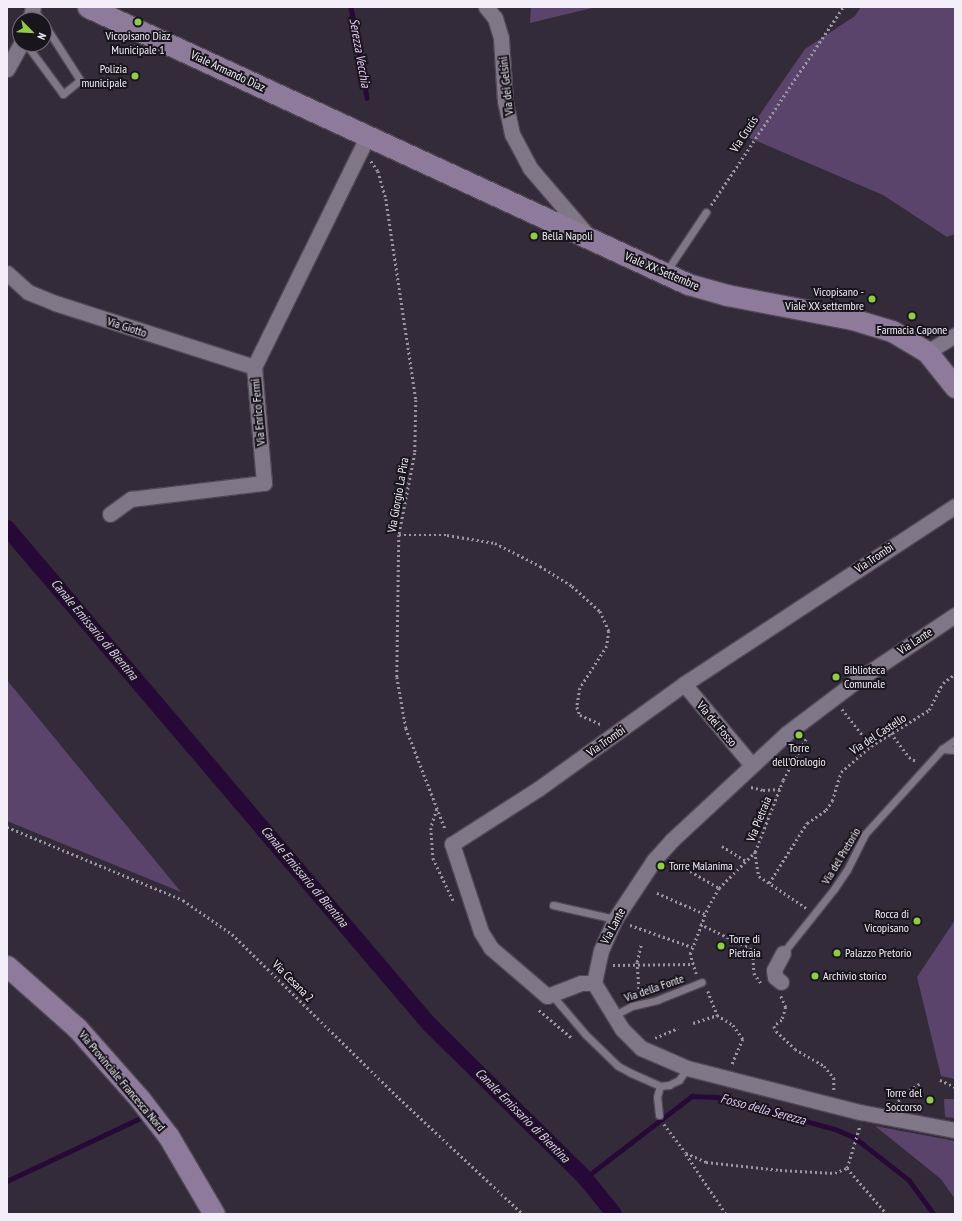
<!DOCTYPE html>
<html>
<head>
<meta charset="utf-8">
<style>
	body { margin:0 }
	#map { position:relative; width:962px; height:1221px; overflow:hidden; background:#332b3a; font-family:"PT Sans Narrow",sans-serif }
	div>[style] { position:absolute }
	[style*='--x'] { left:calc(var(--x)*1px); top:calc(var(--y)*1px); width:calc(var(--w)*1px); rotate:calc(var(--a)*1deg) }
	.green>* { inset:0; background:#5b446c }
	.stream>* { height:4.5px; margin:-2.25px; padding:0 2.25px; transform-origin:2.25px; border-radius:2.25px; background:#270938 }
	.canal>* { height:16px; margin:-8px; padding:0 8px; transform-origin:8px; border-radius:8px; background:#270938 }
	.path>* { height:2.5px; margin-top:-1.25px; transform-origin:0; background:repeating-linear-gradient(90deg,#9b95a1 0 2px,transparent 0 5px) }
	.roads { filter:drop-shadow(1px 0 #4f4754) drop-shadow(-1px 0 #4f4754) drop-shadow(0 1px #4f4754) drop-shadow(0 -1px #4f4754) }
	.lane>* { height:7px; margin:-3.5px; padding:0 3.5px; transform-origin:3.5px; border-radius:3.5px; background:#7f7687 }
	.street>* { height:15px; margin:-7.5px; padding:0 7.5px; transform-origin:7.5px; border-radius:7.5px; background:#7f7687 }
	.secondary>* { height:21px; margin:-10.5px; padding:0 10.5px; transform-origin:10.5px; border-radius:10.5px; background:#8e7b9c }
	.dots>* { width:11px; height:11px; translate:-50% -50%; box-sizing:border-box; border:2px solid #19151c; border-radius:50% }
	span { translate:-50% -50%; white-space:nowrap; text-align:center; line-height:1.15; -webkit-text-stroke:4px #19151c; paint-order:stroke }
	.poi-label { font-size:12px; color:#f2edf7 }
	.right { translate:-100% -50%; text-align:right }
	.left { translate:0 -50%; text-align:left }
	.street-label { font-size:12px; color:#f2edf7 }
	.water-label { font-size:13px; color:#e0c6f5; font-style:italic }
	.frame { position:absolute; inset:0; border:8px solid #f2edf7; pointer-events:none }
	.north { position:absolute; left:12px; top:12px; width:40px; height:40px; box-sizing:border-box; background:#19151c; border:1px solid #706b74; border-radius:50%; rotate:114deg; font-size:11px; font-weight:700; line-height:16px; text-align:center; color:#f2edf7 }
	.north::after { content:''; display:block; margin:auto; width:14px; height:18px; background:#8fcd42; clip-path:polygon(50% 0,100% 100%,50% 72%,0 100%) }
</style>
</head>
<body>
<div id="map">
	<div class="green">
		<div style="clip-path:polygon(531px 7px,596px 7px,530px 23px)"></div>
		<div style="clip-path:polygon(861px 7px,955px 7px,955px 234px,947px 237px,883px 195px,745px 136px,805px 49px,855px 16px)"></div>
		<div style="clip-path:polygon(7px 680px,181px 892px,7px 821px)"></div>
		<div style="clip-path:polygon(955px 920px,955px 1079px,941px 1076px,917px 977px)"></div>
		<div style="clip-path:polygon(944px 1099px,955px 1099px,955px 1118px,945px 1117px)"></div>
		<div style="clip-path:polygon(875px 1126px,955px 1141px,955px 1199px,941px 1179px)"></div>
	</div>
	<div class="stream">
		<div style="--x:351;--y:7;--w:92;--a:80"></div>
		<div style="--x:585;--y:1178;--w:135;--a:-37.5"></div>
		<div style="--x:692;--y:1096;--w:25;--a:2"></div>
		<div style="--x:717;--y:1097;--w:122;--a:15.2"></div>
		<div style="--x:835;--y:1129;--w:21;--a:23"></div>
		<div style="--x:854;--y:1137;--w:70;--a:38"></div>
		<div style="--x:909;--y:1180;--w:42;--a:53.7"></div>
		<div style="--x:7;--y:1181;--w:147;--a:-25.3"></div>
	</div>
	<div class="canal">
		<div style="--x:7;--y:528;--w:651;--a:49.61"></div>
		<div style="--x:429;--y:1024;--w:219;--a:44.6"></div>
		<div style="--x:585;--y:1178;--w:46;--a:51.1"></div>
	</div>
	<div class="path">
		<div style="--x:371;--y:161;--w:12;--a:55"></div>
		<div style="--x:378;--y:171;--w:29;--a:74"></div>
		<div style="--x:386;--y:199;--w:203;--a:81.5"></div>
		<div style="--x:416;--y:400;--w:53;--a:91.1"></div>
		<div style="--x:415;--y:453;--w:84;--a:101"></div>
		<div style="--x:399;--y:535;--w:142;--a:90.8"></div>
		<div style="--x:397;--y:677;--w:52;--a:80"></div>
		<div style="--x:406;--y:728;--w:110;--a:68.8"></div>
		<div style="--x:711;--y:205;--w:238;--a:-56.3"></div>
		<div style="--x:399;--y:535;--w:48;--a:0"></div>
		<div style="--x:447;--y:535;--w:49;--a:9.5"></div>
		<div style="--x:495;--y:543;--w:51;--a:27.1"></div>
		<div style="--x:540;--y:566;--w:38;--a:32"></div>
		<div style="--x:572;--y:586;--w:38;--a:42"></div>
		<div style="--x:600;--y:611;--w:22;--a:66"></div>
		<div style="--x:609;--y:631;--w:15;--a:98"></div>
		<div style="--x:607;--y:646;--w:50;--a:122.7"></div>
		<div style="--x:580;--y:688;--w:19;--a:99"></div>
		<div style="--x:577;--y:707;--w:9;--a:69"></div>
		<div style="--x:580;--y:715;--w:24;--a:24"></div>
		<div style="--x:842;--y:709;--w:47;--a:51.9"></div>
		<div style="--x:891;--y:733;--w:30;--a:53"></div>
		<div style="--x:909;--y:757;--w:8;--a:30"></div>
		<div style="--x:751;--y:787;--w:12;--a:14"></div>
		<div style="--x:763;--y:790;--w:17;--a:-3"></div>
		<div style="--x:437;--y:809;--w:20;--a:108"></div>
		<div style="--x:431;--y:828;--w:30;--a:86"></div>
		<div style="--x:433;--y:858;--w:47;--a:64.5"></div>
		<div style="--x:7;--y:827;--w:191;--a:22.5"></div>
		<div style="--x:183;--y:900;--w:60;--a:34.8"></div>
		<div style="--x:232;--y:934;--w:234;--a:44.5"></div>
		<div style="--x:399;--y:1098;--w:170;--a:43.1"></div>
		<div style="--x:722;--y:846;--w:28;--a:32"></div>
		<div style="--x:755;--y:852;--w:24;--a:81"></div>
		<div style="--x:759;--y:876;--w:57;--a:34.2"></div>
		<div style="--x:673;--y:861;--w:53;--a:30.4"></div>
		<div style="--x:769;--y:883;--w:71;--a:-57.7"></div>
		<div style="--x:807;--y:823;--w:23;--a:-34"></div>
		<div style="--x:826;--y:810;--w:11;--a:-56"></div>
		<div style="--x:832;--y:801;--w:30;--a:-73"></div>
		<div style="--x:841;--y:772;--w:40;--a:-41"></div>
		<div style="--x:871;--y:746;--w:68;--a:-31.8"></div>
		<div style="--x:929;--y:710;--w:30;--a:-63"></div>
		<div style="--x:943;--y:683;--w:15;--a:-37"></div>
		<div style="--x:657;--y:893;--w:52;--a:23.6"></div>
		<div style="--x:700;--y:924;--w:55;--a:25.6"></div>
		<div style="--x:750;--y:948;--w:6;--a:59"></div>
		<div style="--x:753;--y:953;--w:20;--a:87"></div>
		<div style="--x:754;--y:973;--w:12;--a:55"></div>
		<div style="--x:630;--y:925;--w:66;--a:19.5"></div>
		<div style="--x:613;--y:965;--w:79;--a:-0.7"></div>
		<div style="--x:696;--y:974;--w:21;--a:-107"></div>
		<div style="--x:690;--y:954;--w:50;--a:-69"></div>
		<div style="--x:708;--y:907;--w:22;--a:-60"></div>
		<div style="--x:719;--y:888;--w:51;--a:-45"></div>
		<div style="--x:755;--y:852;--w:77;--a:-68.7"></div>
		<div style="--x:783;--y:780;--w:49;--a:-60.8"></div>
		<div style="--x:708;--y:991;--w:26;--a:69"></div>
		<div style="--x:639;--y:994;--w:32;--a:-94"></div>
		<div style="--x:637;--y:962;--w:18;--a:-77"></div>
		<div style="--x:781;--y:996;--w:12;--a:66"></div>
		<div style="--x:786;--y:1007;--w:14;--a:107"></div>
		<div style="--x:782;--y:1020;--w:10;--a:143"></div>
		<div style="--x:774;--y:1026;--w:5;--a:68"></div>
		<div style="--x:776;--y:1031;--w:26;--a:43"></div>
		<div style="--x:795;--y:1049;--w:34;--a:30"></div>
		<div style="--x:824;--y:1066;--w:16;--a:50"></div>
		<div style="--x:834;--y:1078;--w:13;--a:90"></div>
		<div style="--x:539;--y:1010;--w:43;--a:40.3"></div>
		<div style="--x:693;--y:1023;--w:25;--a:-18"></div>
		<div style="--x:717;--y:1015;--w:19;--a:32"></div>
		<div style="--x:733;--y:1025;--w:17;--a:54"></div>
		<div style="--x:743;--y:1039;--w:28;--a:113"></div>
		<div style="--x:655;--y:1038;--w:25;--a:-23"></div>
		<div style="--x:940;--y:1080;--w:17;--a:25"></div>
		<div style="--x:895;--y:1105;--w:16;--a:-50"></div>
		<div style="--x:905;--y:1093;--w:17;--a:-33"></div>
		<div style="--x:664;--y:1124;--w:36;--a:53"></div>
		<div style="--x:686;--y:1153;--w:22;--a:24"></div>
		<div style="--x:706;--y:1162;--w:74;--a:6.2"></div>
		<div style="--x:780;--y:1170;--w:55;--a:3.1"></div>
		<div style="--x:835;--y:1173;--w:13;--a:-23"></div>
		<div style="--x:847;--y:1168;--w:45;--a:-73.2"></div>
		<div style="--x:686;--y:1154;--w:72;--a:56.3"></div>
		<div style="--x:847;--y:1168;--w:61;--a:49"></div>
	</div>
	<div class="roads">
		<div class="lane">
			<div style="--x:34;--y:9;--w:13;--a:58"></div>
			<div style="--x:26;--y:44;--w:62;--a:53.5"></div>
			<div style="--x:63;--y:94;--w:22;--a:-39"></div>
			<div style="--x:80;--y:80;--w:67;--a:-122.7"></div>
			<div style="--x:666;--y:272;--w:72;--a:-56.3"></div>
			<div style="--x:942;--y:749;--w:13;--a:4"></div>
			<div style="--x:553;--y:905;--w:64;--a:12.7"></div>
			<div style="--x:783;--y:953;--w:82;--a:-51.4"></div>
			<div style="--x:834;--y:889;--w:23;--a:-56"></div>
			<div style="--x:847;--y:870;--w:40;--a:-63.4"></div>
			<div style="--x:865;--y:834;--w:115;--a:-47.8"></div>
			<div style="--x:942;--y:749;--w:16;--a:-35"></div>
			<div style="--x:551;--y:994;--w:52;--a:49.6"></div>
			<div style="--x:585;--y:1034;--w:46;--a:44.1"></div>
			<div style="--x:618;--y:1066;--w:15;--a:28"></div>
			<div style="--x:631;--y:1073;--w:32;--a:24"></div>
			<div style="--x:660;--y:1086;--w:9;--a:-6"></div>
			<div style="--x:669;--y:1085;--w:11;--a:-27"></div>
			<div style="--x:679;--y:1080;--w:14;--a:-56"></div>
			<div style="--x:613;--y:1016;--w:21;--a:-28"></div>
			<div style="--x:632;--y:1006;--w:26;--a:-13"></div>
			<div style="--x:657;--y:1000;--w:48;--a:-21.8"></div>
			<div style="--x:659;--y:1115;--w:18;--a:-96"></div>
			<div style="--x:657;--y:1097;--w:11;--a:-75"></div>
		</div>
		<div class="street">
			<div style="--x:486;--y:7;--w:14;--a:51"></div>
			<div style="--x:495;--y:18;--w:21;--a:73"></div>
			<div style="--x:501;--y:38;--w:63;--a:86.4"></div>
			<div style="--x:505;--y:101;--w:34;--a:78"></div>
			<div style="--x:512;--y:134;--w:38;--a:62"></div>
			<div style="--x:530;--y:168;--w:92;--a:49.4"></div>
			<div style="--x:30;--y:20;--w:13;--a:-77"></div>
			<div style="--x:7;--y:69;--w:29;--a:-61"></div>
			<div style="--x:7;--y:273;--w:28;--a:42"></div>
			<div style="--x:28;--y:292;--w:29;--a:22"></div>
			<div style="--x:55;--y:303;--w:209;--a:17.8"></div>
			<div style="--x:927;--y:352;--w:33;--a:-31"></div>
			<div style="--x:110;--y:514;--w:26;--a:-36"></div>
			<div style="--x:131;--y:499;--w:134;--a:-6.9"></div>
			<div style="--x:264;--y:483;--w:116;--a:-94.9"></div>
			<div style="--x:254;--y:367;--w:258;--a:-63.8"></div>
			<div style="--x:955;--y:615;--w:119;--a:146.3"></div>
			<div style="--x:856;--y:681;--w:88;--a:142.9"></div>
			<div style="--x:786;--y:734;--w:156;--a:137.1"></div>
			<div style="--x:672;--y:840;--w:27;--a:132"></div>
			<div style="--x:654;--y:860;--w:71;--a:123.5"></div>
			<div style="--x:615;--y:919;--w:34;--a:114"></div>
			<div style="--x:601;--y:950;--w:34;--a:102"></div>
			<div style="--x:594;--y:983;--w:54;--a:58.7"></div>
			<div style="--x:622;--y:1029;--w:27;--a:45"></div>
			<div style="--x:641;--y:1048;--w:50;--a:23.5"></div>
			<div style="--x:687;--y:1068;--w:179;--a:14.3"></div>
			<div style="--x:860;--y:1112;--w:97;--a:10.7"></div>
			<div style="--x:684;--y:684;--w:104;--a:50.1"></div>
			<div style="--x:781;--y:982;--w:8;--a:-140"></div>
			<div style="--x:775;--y:977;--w:7;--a:-98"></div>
			<div style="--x:774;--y:970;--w:19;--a:-62"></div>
			<div style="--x:594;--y:983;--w:13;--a:180"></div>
			<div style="--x:581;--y:983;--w:36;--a:159"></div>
			<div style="--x:547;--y:996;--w:74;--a:-139.4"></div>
			<div style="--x:491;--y:948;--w:19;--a:-122"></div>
			<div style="--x:481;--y:932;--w:93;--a:-108.2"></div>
			<div style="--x:452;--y:844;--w:102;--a:-32.6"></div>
			<div style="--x:538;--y:789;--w:180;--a:-35.7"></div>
			<div style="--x:684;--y:684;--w:324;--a:-33.3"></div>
		</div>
		<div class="secondary">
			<div style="--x:88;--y:7;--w:661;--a:24.78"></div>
			<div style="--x:688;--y:284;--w:41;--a:15.8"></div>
			<div style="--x:727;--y:295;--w:127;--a:10.9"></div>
			<div style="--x:852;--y:319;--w:42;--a:16.7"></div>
			<div style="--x:892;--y:331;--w:41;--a:31"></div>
			<div style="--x:927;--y:352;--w:45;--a:51.3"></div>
			<div style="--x:7;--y:966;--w:94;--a:41.5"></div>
			<div style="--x:77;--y:1028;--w:94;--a:48.5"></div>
			<div style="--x:139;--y:1098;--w:49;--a:52.4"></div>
			<div style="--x:169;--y:1137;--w:89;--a:59.7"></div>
		</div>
	</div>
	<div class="dots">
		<div style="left:138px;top:22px;background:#8fcd42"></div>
		<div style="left:135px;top:76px;background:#8fcd42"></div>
		<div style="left:534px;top:236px;background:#8fcd42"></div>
		<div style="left:872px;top:299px;background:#8fcd42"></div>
		<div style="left:912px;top:316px;background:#8fcd42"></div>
		<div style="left:836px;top:677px;background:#8fcd42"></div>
		<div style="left:799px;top:735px;background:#8fcd42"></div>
		<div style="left:661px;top:866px;background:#8fcd42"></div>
		<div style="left:917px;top:921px;background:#8fcd42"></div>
		<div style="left:721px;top:946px;background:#8fcd42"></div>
		<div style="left:837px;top:953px;background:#8fcd42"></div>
		<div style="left:815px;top:976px;background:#8fcd42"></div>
		<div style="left:930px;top:1100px;background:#8fcd42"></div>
	</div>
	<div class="poi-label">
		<span style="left:138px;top:43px">Vicopisano Diaz<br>Municipale 1</span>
		<span class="right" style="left:127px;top:76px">Polizia<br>municipale</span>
		<span class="left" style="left:542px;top:236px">Bella Napoli</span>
		<span class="right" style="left:864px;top:299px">Vicopisano -<br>Viale XX settembre</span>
		<span style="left:912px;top:330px">Farmacia Capone</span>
		<span class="left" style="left:844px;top:677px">Biblioteca<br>Comunale</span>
		<span style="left:799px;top:755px">Torre<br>dell'Orologio</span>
		<span class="left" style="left:669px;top:866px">Torre Malanima</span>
		<span class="right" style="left:909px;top:921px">Rocca di<br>Vicopisano</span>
		<span class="left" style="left:729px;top:946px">Torre di<br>Pietraia</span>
		<span class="left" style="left:845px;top:953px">Palazzo Pretorio</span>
		<span class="left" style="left:823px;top:976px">Archivio storico</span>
		<span class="right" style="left:922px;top:1100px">Torre del<br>Soccorso</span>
	</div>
	<div class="street-label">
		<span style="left:228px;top:71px;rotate:25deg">Viale Armando Diaz</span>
		<span style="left:506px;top:86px;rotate:-96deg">Via dei Gelsini</span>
		<span style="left:744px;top:134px;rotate:-57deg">Via Crucis</span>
		<span style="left:662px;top:271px;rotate:23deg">Viale XX Settembre</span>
		<span style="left:127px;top:327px;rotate:18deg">Via Giotto</span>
		<span style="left:258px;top:412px;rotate:-95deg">Via Enrico Fermi</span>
		<span style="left:398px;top:495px;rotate:-80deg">Via Giorgio La Pira</span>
		<span style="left:874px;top:558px;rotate:-34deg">Via Trombi</span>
		<span style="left:915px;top:641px;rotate:-33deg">Via Lante</span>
		<span style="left:717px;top:724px;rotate:50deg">Via del Fosso</span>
		<span style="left:878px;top:734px;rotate:-33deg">Via del Castello</span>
		<span style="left:606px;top:741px;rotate:-35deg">Via Trombi</span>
		<span style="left:759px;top:819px;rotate:-68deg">Via Pietraia</span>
		<span style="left:841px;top:856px;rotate:-59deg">Via del Pretorio</span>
		<span style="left:613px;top:926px;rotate:-62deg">Via Lante</span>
		<span style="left:293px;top:981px;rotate:45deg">Via Cesana 2</span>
		<span style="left:654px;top:988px;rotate:-19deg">Via della Fonte</span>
		<span style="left:122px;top:1081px;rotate:50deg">Via Provinciale Francesca Nord</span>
	</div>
	<div class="water-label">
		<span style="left:359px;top:53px;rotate:80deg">Serezza Vecchia</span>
		<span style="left:94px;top:630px;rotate:50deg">Canale Emissario di Bientina</span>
		<span style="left:304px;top:877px;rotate:50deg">Canale Emissario di Bientina</span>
		<span style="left:763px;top:1110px;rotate:15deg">Fosso della Serezza</span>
		<span style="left:522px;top:1116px;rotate:45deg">Canale Emissario di Bientina</span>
	</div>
	<div class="frame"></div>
	<div class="north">N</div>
</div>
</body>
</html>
